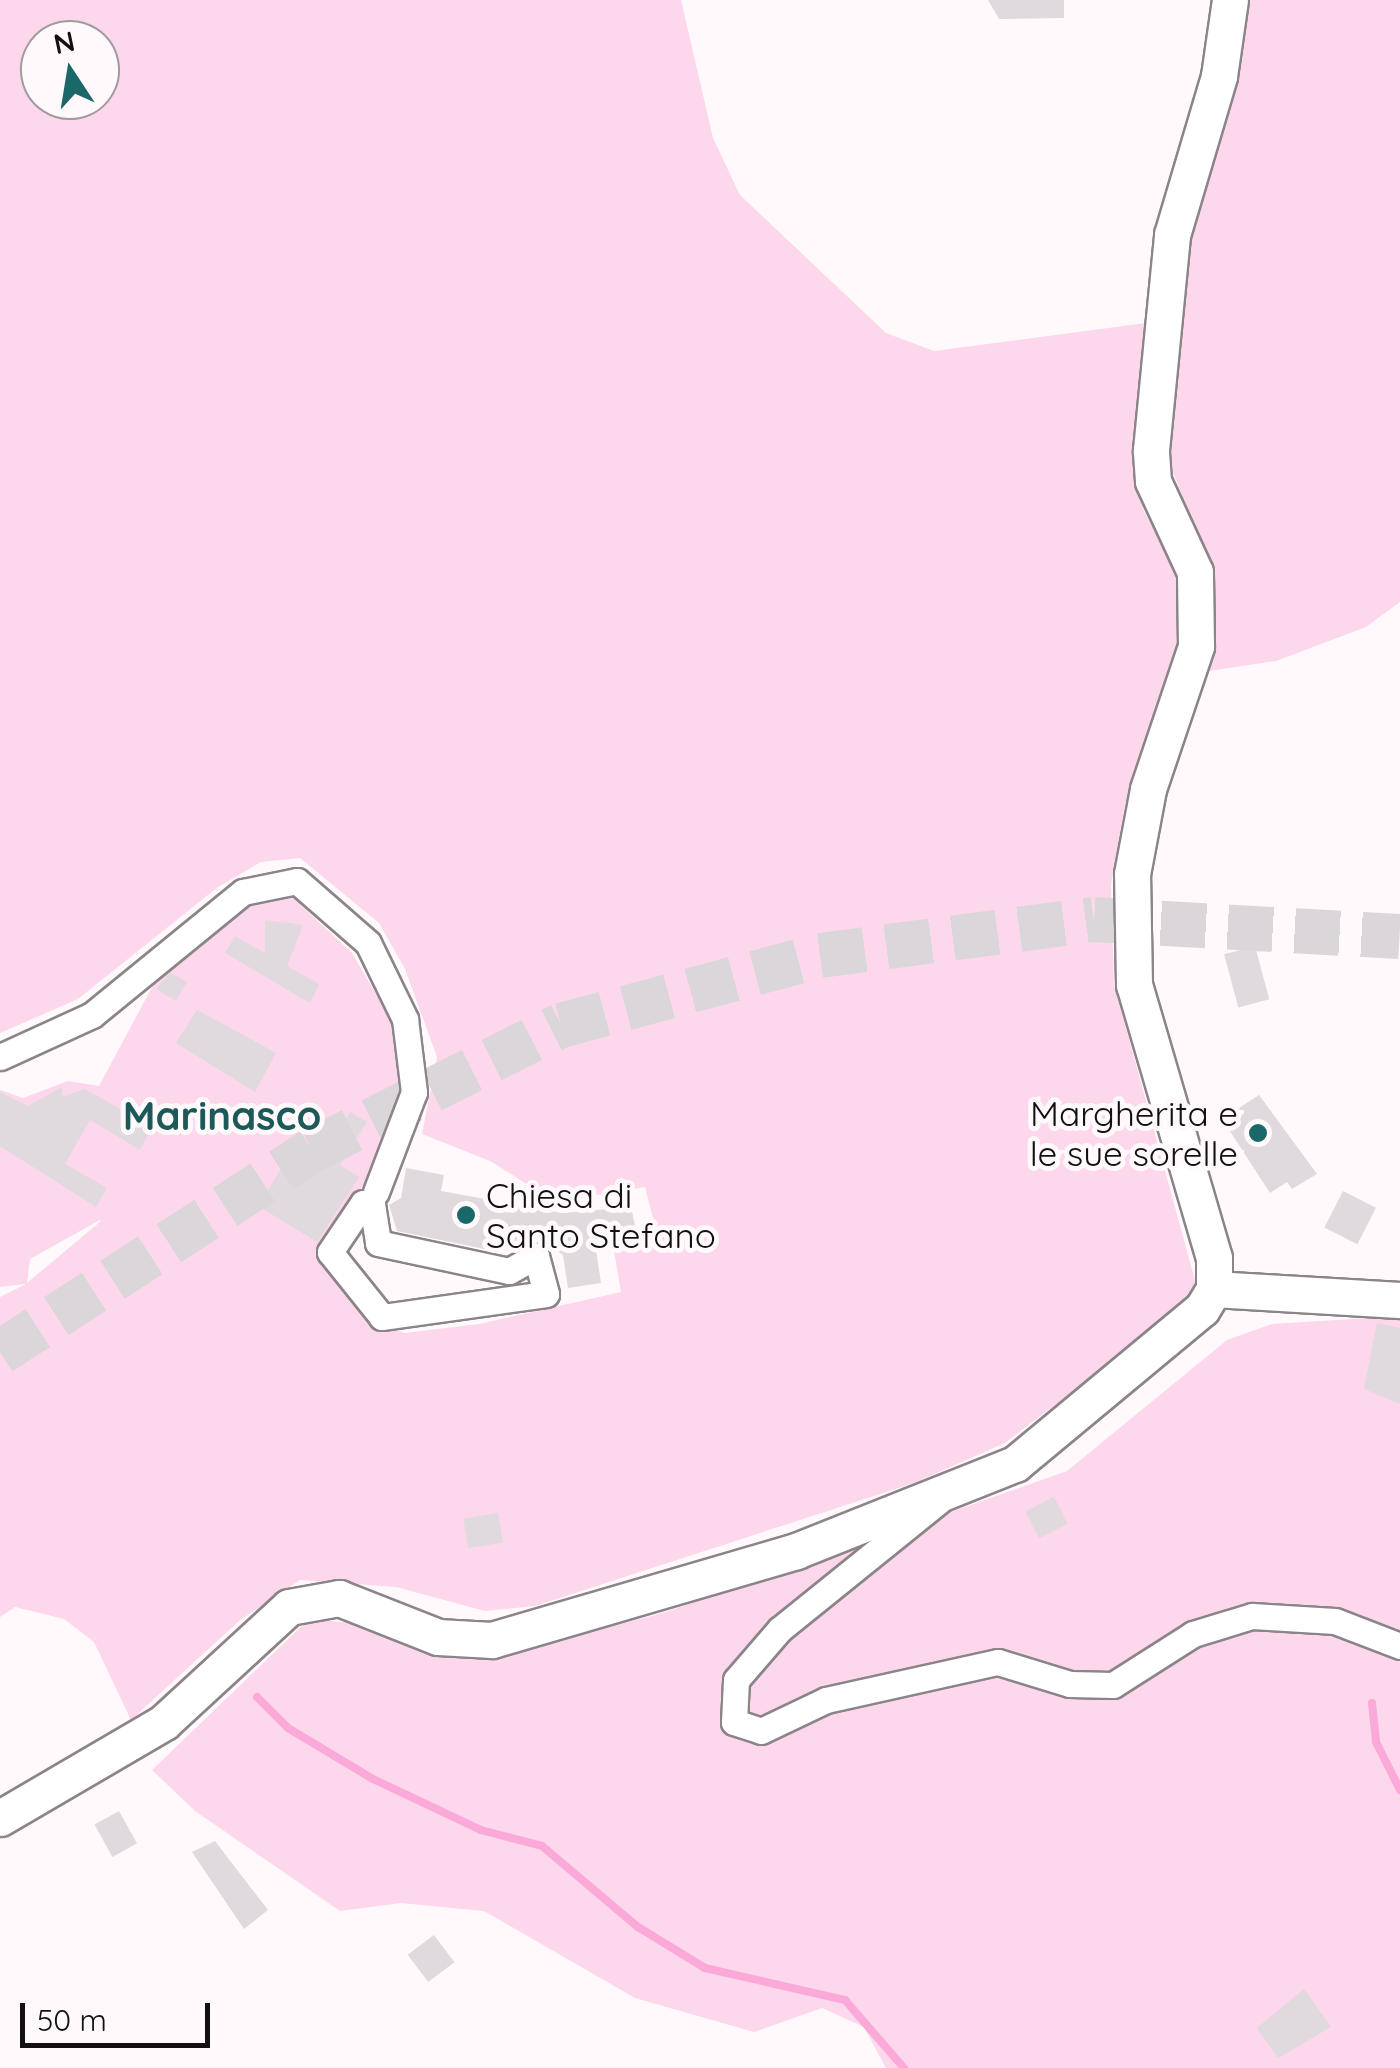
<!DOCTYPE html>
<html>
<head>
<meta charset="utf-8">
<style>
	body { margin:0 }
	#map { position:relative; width:1400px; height:2068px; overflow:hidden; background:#fff9fc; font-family:Quicksand,sans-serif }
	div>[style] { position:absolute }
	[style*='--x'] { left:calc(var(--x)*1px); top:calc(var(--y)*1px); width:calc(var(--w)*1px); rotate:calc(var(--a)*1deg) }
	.green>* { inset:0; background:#fdd7ec }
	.stream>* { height:8px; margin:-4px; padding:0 4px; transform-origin:4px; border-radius:4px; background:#fba9d8 }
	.building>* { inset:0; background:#e0d9dd; transform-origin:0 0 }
	.highway-tunnel>* { height:45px; margin-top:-22.5px; transform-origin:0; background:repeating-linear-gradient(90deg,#dbd6d9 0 45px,transparent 0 67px) }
	.roads { filter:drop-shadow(2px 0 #8b8488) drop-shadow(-2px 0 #8b8488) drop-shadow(0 2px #8b8488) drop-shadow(0 -2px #8b8488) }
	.street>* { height:25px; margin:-12.5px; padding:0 12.5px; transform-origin:12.5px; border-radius:12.5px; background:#fff }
	.secondary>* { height:35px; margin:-17.5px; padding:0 17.5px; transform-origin:17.5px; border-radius:17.5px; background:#fff }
	.dots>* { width:28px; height:28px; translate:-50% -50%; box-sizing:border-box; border:5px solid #fff9fc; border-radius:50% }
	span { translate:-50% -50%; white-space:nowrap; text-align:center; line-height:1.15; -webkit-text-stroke:10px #fff9fc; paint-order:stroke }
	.poi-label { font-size:35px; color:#121011 }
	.right { translate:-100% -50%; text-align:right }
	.left { translate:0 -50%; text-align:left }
	.quarter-label { font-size:40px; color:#1e5959; font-weight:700 }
	.north { position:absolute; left:20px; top:20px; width:100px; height:100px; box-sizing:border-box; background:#fff9fc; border:2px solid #a09c9e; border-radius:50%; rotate:348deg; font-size:28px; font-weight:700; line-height:40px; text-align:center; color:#121011 }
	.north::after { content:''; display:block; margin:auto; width:35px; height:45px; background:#1b6868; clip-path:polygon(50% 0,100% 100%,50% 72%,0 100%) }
	.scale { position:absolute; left:20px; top:2003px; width:190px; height:45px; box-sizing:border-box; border:5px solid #121011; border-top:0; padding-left:12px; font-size:30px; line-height:35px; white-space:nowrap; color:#121011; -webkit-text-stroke:8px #fff9fc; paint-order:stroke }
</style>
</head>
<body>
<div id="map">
	<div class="green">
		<div style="clip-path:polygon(evenodd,0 0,681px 0,713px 138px,740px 195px,886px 333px,934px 351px,1146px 323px,1132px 461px,1144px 511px,1176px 573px,1181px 611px,1177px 666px,1125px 804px,1111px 885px,1114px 984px,1199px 1295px,1005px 1443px,914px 1483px,535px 1606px,485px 1611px,396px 1587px,300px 1580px,239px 1621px,131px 1720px,94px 1642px,64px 1619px,15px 1607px,0 1617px,0 1297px,26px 1284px,0 1287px,0 1090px,23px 1098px,68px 1081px,99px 1086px,181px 933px,235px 906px,290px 895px,352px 953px,399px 1033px,420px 1096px,319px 1255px,381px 1326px,405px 1333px,479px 1324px,621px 1292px,614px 1251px,659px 1242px,645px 1187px,555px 1202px,490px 1161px,422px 1134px,437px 1057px,405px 969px,379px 923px,300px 858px,261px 862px,218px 887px,78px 999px,0 1033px,0 0,40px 40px,100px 40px,100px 100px,40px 100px,40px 40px,0 0,100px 1220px,101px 1221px,27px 1283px,30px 1259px,100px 1220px)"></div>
		<div style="clip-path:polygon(1246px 0,1400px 0,1400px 602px,1366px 627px,1276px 661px,1209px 671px,1213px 573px,1167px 457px,1184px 261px,1237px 76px)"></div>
		<div style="clip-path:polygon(1400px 1316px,1400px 2068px,886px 2068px,864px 2027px,822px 2008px,754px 2032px,635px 1998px,484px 1911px,401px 1903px,340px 1911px,195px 1811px,152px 1770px,309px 1619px,363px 1624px,408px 1645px,484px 1660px,666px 1612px,1067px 1471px,1227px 1340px,1272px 1324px)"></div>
	</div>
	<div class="stream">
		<div style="--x:257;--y:1697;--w:44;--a:45"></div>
		<div style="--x:288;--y:1728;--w:99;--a:31"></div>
		<div style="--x:373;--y:1779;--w:119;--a:25.3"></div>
		<div style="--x:481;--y:1830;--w:63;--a:14.7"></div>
		<div style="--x:542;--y:1846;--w:126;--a:40.2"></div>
		<div style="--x:638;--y:1927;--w:79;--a:31.5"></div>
		<div style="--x:705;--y:1968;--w:144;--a:12.9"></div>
		<div style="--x:845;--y:2000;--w:90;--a:49.1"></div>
		<div style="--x:1372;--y:1703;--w:39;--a:84"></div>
		<div style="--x:1376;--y:1742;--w:54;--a:63.4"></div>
	</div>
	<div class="building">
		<div style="clip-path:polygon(988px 0,1064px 0,1064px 18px,999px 19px)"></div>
		<div style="clip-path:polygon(265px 920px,303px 925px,287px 966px,319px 984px,310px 1003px,225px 953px,235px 936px,265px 953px)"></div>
		<div style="left:1255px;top:946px;width:55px;height:32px;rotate:75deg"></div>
		<div style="clip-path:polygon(170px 973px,187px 982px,176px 1001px,156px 989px)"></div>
		<div style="clip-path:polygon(197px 1010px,276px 1053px,255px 1092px,176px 1043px)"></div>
		<div style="clip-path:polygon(62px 1087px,62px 1097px,85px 1089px,152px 1127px,140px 1150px,90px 1120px,65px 1164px,107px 1188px,96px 1207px,0 1146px,0 1092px,28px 1106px)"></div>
		<div style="clip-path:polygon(1259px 1095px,1317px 1174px,1292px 1189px,1287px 1182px,1270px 1193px,1222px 1119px)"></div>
		<div style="clip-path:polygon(350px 1112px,367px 1122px,340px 1165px,359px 1177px,317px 1242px,258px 1206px,299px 1140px,323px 1155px)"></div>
		<div style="clip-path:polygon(406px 1168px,444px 1175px,441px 1191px,562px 1213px,631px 1207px,638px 1240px,596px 1250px,601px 1283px,568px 1288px,563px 1255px,539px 1240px,489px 1250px,397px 1231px,389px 1205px,401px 1198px)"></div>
		<div style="left:1343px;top:1191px;width:37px;height:41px;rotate:27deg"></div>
		<div style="clip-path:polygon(1377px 1323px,1400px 1328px,1400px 1404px,1364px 1389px)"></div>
		<div style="left:1054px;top:1497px;width:30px;height:32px;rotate:63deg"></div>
		<div style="left:498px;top:1513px;width:30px;height:35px;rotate:81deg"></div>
		<div style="left:119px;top:1811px;width:37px;height:28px;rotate:61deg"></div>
		<div style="clip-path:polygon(215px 1841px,268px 1910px,244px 1929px,192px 1852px)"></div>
		<div style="left:434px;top:1935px;width:34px;height:33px;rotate:53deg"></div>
		<div style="clip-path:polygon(1304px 1989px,1331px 2027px,1278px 2058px,1257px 2028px)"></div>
	</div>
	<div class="highway-tunnel">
		<div style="--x:0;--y:1352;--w:372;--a:-32.9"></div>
		<div style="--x:312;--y:1150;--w:279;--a:-26.7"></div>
		<div style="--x:561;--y:1025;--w:268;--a:-15.1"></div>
		<div style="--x:820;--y:955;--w:276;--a:-7.5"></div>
		<div style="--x:1094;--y:919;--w:306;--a:3.2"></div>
	</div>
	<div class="roads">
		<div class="street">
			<div style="--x:0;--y:1057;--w:101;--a:-24.5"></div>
			<div style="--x:92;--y:1015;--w:195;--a:-39.2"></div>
			<div style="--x:243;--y:892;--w:55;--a:-11.5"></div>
			<div style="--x:297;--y:881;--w:94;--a:41.1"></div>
			<div style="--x:368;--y:943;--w:85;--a:64"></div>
			<div style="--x:405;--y:1019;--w:74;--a:83"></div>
			<div style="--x:414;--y:1092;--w:107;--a:110.8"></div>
			<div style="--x:363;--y:1203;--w:9;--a:6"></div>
			<div style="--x:372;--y:1204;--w:39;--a:81"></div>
			<div style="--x:378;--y:1243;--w:134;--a:12.1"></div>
			<div style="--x:509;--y:1271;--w:31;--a:-29"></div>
			<div style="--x:536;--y:1256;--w:39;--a:75"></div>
			<div style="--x:546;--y:1294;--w:166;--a:172"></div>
			<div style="--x:382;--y:1317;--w:83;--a:-128.7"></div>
			<div style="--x:330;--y:1252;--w:59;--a:-56"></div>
			<div style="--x:940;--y:1500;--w:206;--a:141.1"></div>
			<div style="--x:780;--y:1629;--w:67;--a:130.8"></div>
			<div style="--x:736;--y:1680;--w:42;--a:92.7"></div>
			<div style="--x:734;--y:1722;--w:28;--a:18"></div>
			<div style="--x:761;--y:1731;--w:72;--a:-25.5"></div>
			<div style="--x:826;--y:1700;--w:176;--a:-12.5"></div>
			<div style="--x:998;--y:1662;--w:75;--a:17"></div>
			<div style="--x:1070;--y:1684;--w:43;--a:1.3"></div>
			<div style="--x:1113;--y:1685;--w:95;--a:-32.5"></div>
			<div style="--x:1193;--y:1634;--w:62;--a:-17"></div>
			<div style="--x:1252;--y:1616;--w:83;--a:3.4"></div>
			<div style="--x:1335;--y:1621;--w:70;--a:21"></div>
		</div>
		<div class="secondary">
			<div style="--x:1214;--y:1289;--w:186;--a:3.4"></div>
			<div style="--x:0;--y:1818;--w:190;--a:-30.3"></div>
			<div style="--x:164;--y:1722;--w:170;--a:-42.6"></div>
			<div style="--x:289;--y:1607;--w:51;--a:-10.2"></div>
			<div style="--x:339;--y:1598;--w:106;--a:21.5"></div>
			<div style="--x:438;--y:1637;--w:54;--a:3.2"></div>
			<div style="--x:492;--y:1640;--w:317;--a:-16.3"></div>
			<div style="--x:796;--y:1551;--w:236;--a:-21.7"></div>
			<div style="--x:1015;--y:1464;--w:243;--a:-39.7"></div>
			<div style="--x:1202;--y:1309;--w:23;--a:-59"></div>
			<div style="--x:1214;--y:1289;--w:31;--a:-90"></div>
			<div style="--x:1214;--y:1258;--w:284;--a:-106.3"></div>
			<div style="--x:1134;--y:985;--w:111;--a:-91"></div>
			<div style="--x:1132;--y:874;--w:86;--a:-79.3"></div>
			<div style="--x:1148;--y:789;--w:151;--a:-71.4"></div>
			<div style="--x:1196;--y:646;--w:74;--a:-90.8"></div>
			<div style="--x:1195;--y:572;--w:100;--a:-114.8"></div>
			<div style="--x:1153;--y:481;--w:31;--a:-94"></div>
			<div style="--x:1151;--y:450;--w:216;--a:-84.4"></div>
			<div style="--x:1172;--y:235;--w:166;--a:-73.5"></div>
			<div style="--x:1219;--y:76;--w:77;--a:-81.8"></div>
		</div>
	</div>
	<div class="dots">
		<div style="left:1258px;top:1133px;background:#1b6868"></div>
		<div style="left:466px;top:1215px;background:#1b6868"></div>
	</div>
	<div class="poi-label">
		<span class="right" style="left:1238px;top:1133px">Margherita e<br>le sue sorelle</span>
		<span class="left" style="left:486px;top:1215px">Chiesa di<br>Santo Stefano</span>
	</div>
	<div class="quarter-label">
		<span style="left:222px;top:1115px">Marinasco</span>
	</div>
	<div class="north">N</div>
	<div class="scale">50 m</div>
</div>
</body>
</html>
